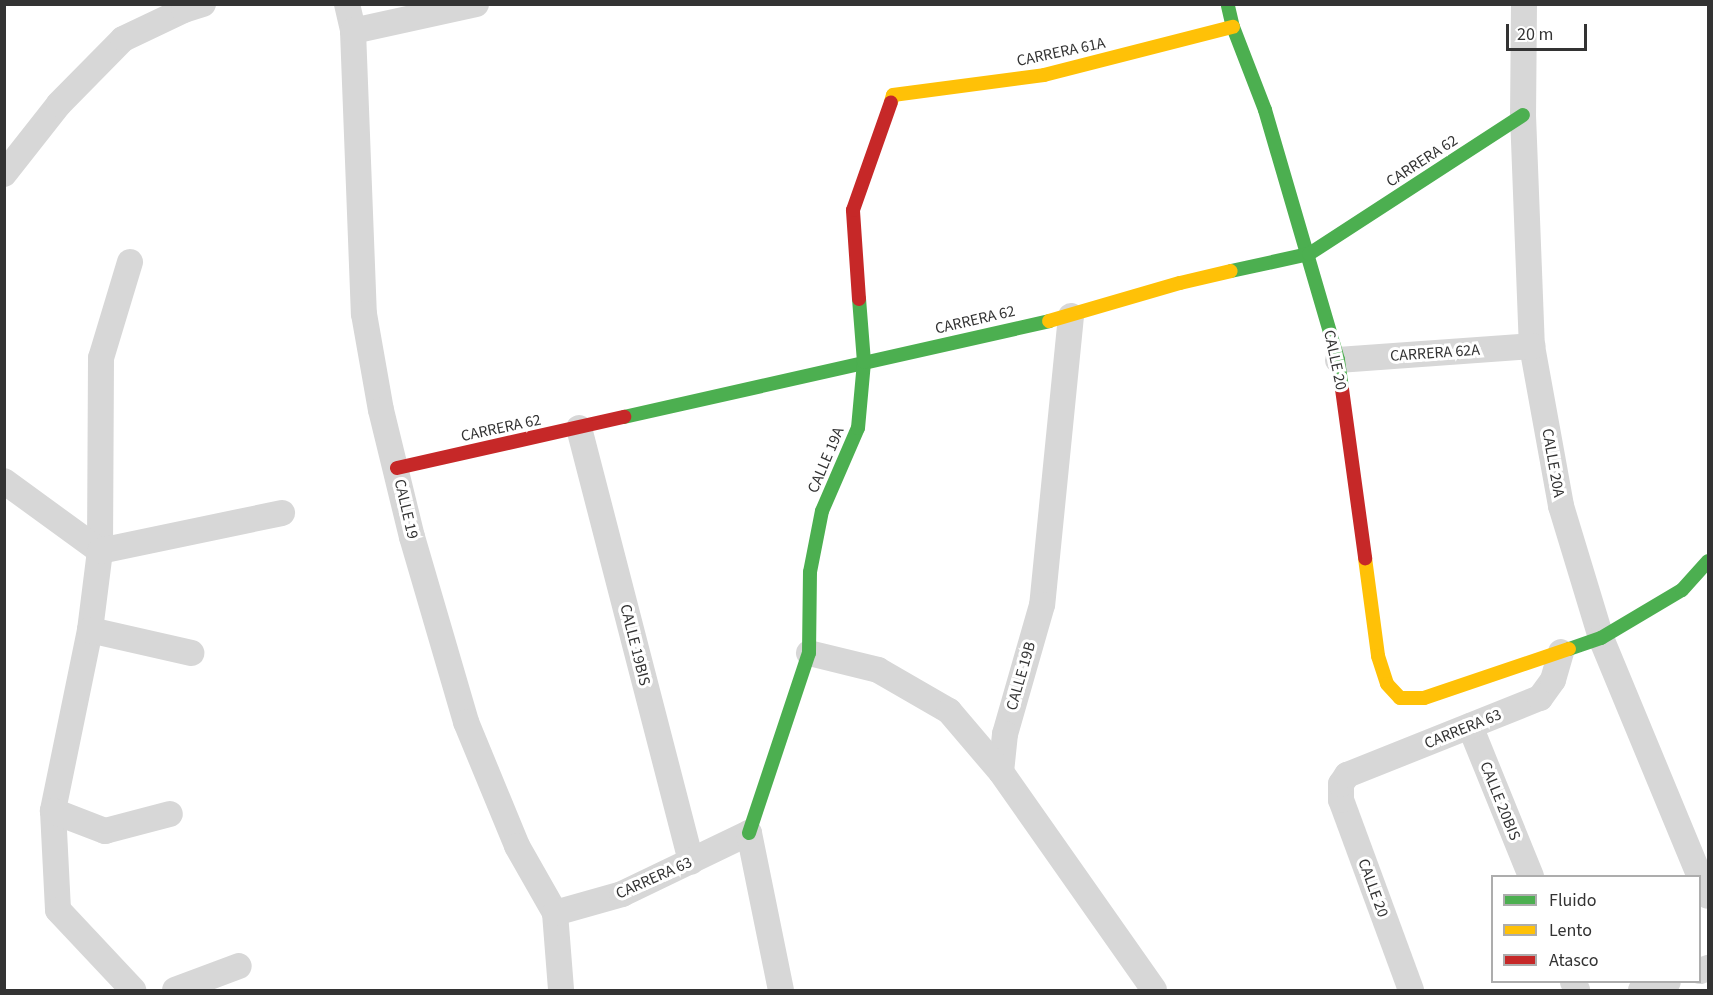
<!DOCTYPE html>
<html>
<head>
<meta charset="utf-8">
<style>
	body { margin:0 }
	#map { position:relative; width:1713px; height:995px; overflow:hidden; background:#fff; font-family:"Source Sans 3",sans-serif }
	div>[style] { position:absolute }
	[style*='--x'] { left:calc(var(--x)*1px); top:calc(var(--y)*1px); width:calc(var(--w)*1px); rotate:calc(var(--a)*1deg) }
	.street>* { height:26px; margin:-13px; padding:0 13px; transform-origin:13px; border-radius:13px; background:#d7d7d7 }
	.fast>* { height:14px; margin:-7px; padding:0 7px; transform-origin:7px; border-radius:7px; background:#4caf50 }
	.slow>* { height:14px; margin:-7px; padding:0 7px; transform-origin:7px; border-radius:7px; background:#ffc107 }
	.jam>* { height:14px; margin:-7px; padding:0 7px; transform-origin:7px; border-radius:7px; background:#c62828 }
	span { translate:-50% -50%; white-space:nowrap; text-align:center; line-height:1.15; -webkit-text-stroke:6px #fff; paint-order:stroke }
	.street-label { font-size:16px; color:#333 }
	.frame { position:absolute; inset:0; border:6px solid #333; pointer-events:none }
	.legend { position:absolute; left:1491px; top:875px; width:210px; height:108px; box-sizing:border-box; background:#fff; border:2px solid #adadad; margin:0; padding:8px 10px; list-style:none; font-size:18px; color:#333 }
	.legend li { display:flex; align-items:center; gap:12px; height:30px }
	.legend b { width:30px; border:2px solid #adadad }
	.scale { position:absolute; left:1506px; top:24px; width:81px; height:27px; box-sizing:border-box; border:3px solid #333; border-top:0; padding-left:8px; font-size:18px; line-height:21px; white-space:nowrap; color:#333; -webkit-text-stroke:4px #fff; paint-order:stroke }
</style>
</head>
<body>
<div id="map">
	<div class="street">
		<div style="--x:347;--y:4;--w:28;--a:77"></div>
		<div style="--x:353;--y:31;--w:283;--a:87.8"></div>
		<div style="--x:364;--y:314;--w:97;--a:80"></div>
		<div style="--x:381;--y:410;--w:131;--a:76.3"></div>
		<div style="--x:412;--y:537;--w:193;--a:73.7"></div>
		<div style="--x:466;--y:722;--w:134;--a:67.6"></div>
		<div style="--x:517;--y:846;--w:77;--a:60.4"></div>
		<div style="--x:555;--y:913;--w:77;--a:85.5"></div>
		<div style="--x:1524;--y:4;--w:111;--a:90.5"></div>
		<div style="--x:1523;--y:115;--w:231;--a:87.8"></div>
		<div style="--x:1532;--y:346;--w:163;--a:79.7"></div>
		<div style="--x:1561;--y:506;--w:138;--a:73.1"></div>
		<div style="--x:1601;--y:638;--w:279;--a:67.5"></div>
		<div style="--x:353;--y:31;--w:126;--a:-12.4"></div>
		<div style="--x:4;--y:174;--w:89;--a:-51.8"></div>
		<div style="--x:59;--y:104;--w:91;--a:-45.4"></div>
		<div style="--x:123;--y:39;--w:68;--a:-25.4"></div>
		<div style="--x:184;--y:10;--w:20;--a:-18"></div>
		<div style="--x:130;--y:262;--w:100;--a:106.8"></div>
		<div style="--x:101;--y:358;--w:193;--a:90.3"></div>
		<div style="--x:100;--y:551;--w:80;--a:97.2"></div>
		<div style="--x:90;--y:630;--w:185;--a:101.6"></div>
		<div style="--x:53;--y:811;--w:99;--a:87.1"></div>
		<div style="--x:58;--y:910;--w:110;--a:46.8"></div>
		<div style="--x:1071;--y:316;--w:290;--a:95.7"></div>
		<div style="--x:1042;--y:605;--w:134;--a:106"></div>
		<div style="--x:1005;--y:734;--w:38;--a:96"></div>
		<div style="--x:1001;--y:772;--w:266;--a:54.9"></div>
		<div style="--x:1338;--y:360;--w:195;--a:-4.1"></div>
		<div style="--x:579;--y:428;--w:448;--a:75.5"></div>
		<div style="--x:4;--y:481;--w:119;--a:36.1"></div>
		<div style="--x:100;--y:551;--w:186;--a:-11.8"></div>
		<div style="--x:90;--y:630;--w:104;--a:12.8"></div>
		<div style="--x:809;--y:653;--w:71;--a:13.8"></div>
		<div style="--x:878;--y:670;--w:82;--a:30"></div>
		<div style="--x:949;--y:711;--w:80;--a:49.6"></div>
		<div style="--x:1470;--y:726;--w:162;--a:67.9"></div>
		<div style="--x:53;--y:811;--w:56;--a:21"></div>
		<div style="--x:105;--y:831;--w:67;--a:-14.7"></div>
		<div style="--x:555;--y:913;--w:70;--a:-15.8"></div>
		<div style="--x:622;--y:894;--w:141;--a:-25.7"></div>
		<div style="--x:749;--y:833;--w:160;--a:78.5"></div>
		<div style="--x:1700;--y:971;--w:9;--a:-21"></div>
		<div style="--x:1573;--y:982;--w:9;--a:63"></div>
		<div style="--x:175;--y:990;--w:68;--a:-20.6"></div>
		<div style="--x:1411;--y:990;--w:202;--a:-110.2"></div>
		<div style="--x:1341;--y:800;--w:16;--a:-90"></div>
		<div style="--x:1341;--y:784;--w:11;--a:-56"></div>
		<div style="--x:1347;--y:775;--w:208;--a:-21.8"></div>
		<div style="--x:1540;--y:698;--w:22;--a:-54"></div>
		<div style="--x:1553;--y:680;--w:29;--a:-74"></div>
		<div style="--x:1641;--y:990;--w:28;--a:-17"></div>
	</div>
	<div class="fast">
		<div style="--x:1228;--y:6;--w:22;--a:77"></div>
		<div style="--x:1233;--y:27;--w:89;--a:68.9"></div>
		<div style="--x:1265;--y:110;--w:260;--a:73.7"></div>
		<div style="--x:1338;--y:360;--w:29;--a:82"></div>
		<div style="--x:1231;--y:271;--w:80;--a:-12.3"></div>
		<div style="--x:1309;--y:254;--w:255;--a:-33"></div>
		<div style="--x:624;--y:417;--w:436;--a:-12.7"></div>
		<div style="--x:1569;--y:649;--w:34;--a:-19"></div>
		<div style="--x:1601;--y:638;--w:94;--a:-30.7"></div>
		<div style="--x:1682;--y:590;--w:39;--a:-48"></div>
		<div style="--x:749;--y:833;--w:190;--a:-71.6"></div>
		<div style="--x:809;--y:653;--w:81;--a:-89.3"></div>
		<div style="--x:810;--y:572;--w:62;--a:-78.9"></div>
		<div style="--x:822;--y:511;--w:90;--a:-66.6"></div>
		<div style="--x:858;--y:428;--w:66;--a:-84.8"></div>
		<div style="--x:864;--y:362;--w:63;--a:-94.5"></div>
	</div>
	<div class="slow">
		<div style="--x:891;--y:102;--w:7;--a:-74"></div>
		<div style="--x:893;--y:95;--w:152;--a:-7.5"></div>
		<div style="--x:1044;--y:75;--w:195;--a:-14.3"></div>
		<div style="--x:1049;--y:321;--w:136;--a:-16.2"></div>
		<div style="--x:1180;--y:283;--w:52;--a:-13.2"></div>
		<div style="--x:1365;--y:558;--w:99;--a:82.4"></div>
		<div style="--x:1378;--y:656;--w:29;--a:72"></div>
		<div style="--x:1387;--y:684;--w:19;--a:47"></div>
		<div style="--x:1400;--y:698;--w:24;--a:0"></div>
		<div style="--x:1424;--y:698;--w:153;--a:-18.7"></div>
	</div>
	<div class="jam">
		<div style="--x:859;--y:299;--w:89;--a:-93.9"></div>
		<div style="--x:853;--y:210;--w:114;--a:-70.6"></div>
		<div style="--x:1342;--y:389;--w:171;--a:82.2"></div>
		<div style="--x:397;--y:468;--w:233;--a:-12.7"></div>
	</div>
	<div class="street-label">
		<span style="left:1061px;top:52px;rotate:-12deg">CARRERA 61A</span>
		<span style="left:1422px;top:161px;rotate:-33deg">CARRERA 62</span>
		<span style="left:975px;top:320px;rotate:-13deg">CARRERA 62</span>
		<span style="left:1435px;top:353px;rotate:-4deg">CARRERA 62A</span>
		<span style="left:1335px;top:360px;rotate:78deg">CALLE 20</span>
		<span style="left:501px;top:428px;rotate:-12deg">CARRERA 62</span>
		<span style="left:826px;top:460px;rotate:-67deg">CALLE 19A</span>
		<span style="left:1553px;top:463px;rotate:80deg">CALLE 20A</span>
		<span style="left:406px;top:509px;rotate:77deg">CALLE 19</span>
		<span style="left:635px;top:645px;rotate:76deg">CALLE 19BIS</span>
		<span style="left:1021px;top:676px;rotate:-74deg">CALLE 19B</span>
		<span style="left:1463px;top:729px;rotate:-22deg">CARRERA 63</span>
		<span style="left:1500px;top:801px;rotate:68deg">CALLE 20BIS</span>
		<span style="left:654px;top:878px;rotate:-24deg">CARRERA 63</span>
		<span style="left:1373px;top:888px;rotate:70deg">CALLE 20</span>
	</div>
	<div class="frame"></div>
	<ul class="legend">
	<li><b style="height:8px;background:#4caf50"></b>Fluido</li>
	<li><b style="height:8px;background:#ffc107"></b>Lento</li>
	<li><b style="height:8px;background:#c62828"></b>Atasco</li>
	</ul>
	<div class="scale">20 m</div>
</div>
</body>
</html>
